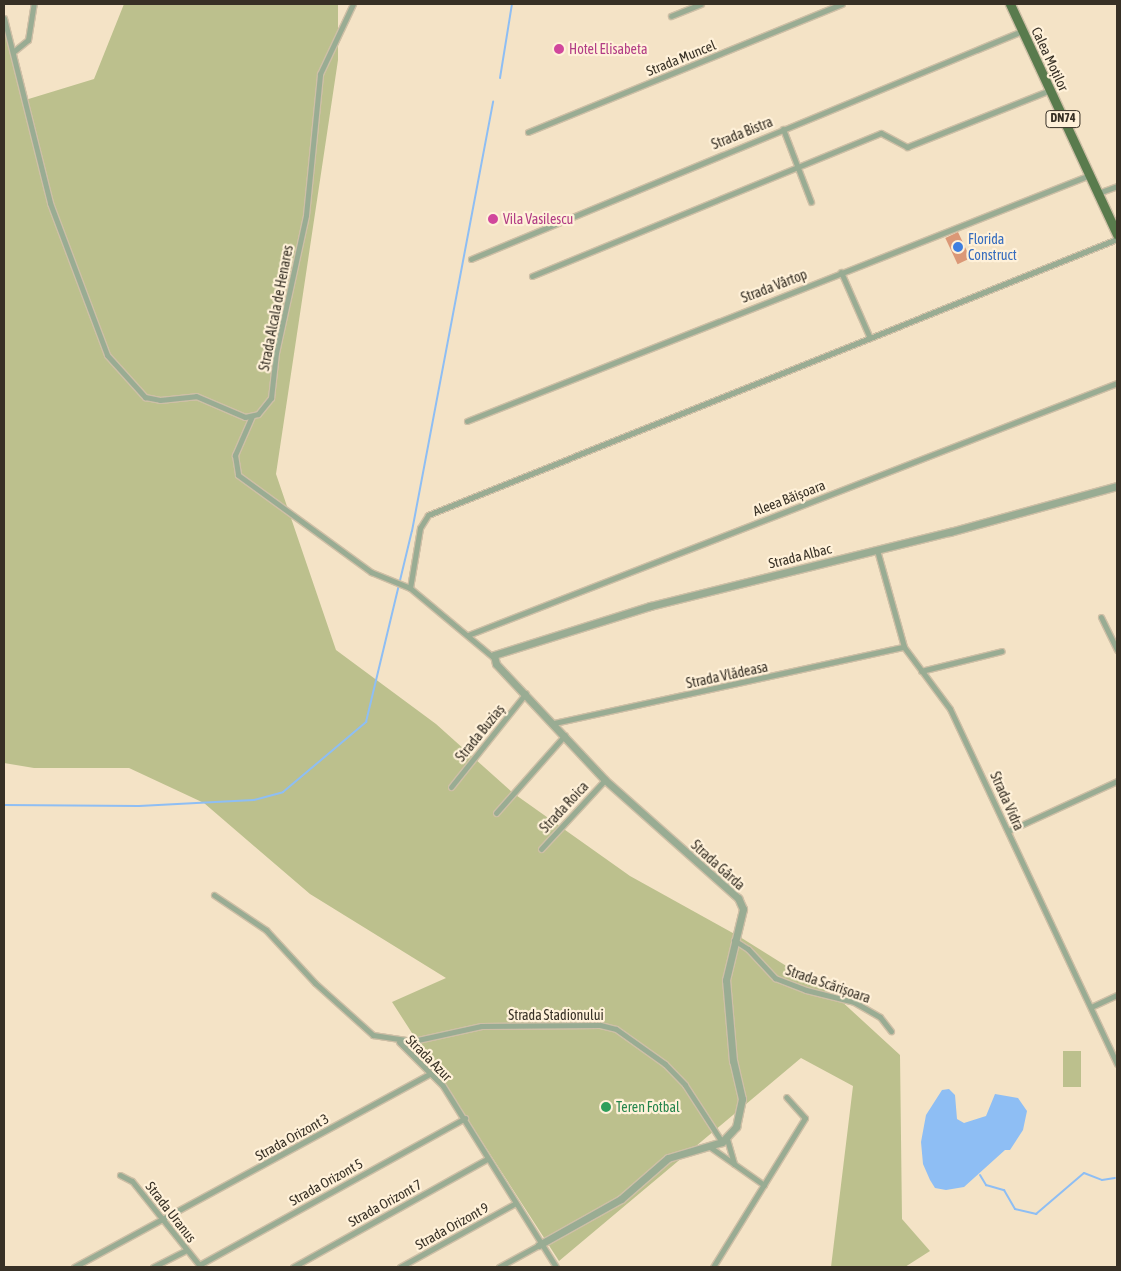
<!DOCTYPE html>
<html>
<head>
<meta charset="utf-8">
<style>
	body { margin:0 }
	#map { position:relative; width:1121px; height:1271px; overflow:hidden; background:#f4e3c6; font-family:"Asap Condensed",sans-serif }
	div>[style] { position:absolute }
	[style*='--x'] { left:calc(var(--x)*1px); top:calc(var(--y)*1px); width:calc(var(--w)*1px); rotate:calc(var(--a)*1deg) }
	.green>* { inset:0; background:#bcc08d; transform-origin:0 0 }
	.water>* { inset:0; background:#8ebef4 }
	.stream>* { height:2px; margin:-1px; padding:0 1px; transform-origin:1px; border-radius:1px; background:#8ebef4 }
	.building>* { inset:0; background:#db9877; transform-origin:0 0 }
	.roads { filter:drop-shadow(1px 0 #cebfa6) drop-shadow(-1px 0 #cebfa6) drop-shadow(0 1px #cebfa6) drop-shadow(0 -1px #cebfa6) }
	.minor>* { height:5px; margin:-2.5px; padding:0 2.5px; transform-origin:2.5px; border-radius:2.5px; background:#99ac93 }
	.tertiary>* { height:7px; margin:-3.5px; padding:0 3.5px; transform-origin:3.5px; border-radius:3.5px; background:#99ac93 }
	.primary>* { height:9px; margin:-4.5px; padding:0 4.5px; transform-origin:4.5px; border-radius:4.5px; background:#597b4d }
	.dots>* { width:14px; height:14px; translate:-50% -50%; box-sizing:border-box; border:2px solid #fff1d9; border-radius:50% }
	span { translate:-50% -50%; white-space:nowrap; text-align:center; line-height:1.15; -webkit-text-stroke:4.5px #fff1d9; paint-order:stroke }
	.shield-label span { padding:1px 4px; background:#fff1d9; border:1px solid; border-radius:4px; -webkit-text-stroke-width:0 }
	.shield-label { font-size:12px; color:#373025; font-weight:700 }
	.hotel-label { font-size:14px; color:#b23c85 }
	.left { translate:0 -50%; text-align:left }
	.street-label { font-size:14px; color:#373025 }
	.shop-label { font-size:14px; color:#366cbe }
	.leisure-label { font-size:14px; color:#27864d }
	.frame { position:absolute; inset:0; border:5px solid #373025; pointer-events:none }
</style>
</head>
<body>
<div id="map">
	<div class="green">
		<div style="clip-path:polygon(124px 4px,338px 4px,338px 60px,276px 474px,336px 650px,436px 724px,513px 793px,630px 876px,740px 937px,839px 999px,900px 1055px,902px 1219px,930px 1251px,905px 1267px,831px 1267px,853px 1086px,801px 1058px,559px 1261px,392px 1002px,446px 978px,310px 894px,204px 803px,129px 768px,34px 768px,4px 763px,4px 29px,22px 101px,94px 79px)"></div>
		<div style="left:1063px;top:1051px;width:18px;height:36px"></div>
	</div>
	<div class="water">
		<div style="clip-path:polygon(949px 1089px,955px 1095px,957px 1119px,964px 1123px,986px 1116px,995px 1094px,1018px 1098px,1027px 1111px,1023px 1130px,1010px 1150px,1005px 1150px,964px 1187px,946px 1190px,935px 1188px,930px 1180px,923px 1164px,921px 1142px,926px 1115px,942px 1090px)"></div>
	</div>
	<div class="stream">
		<div style="--x:500;--y:78;--w:75;--a:-80.8"></div>
		<div style="--x:4;--y:805;--w:135;--a:0.4"></div>
		<div style="--x:139;--y:806;--w:115;--a:-3"></div>
		<div style="--x:254;--y:800;--w:30;--a:-15"></div>
		<div style="--x:283;--y:792;--w:109;--a:-40.1"></div>
		<div style="--x:366;--y:722;--w:196;--a:-76.5"></div>
		<div style="--x:412;--y:531;--w:437;--a:-79.3"></div>
		<div style="--x:980;--y:1175;--w:12;--a:59"></div>
		<div style="--x:986;--y:1185;--w:19;--a:16"></div>
		<div style="--x:1004;--y:1190;--w:22;--a:60"></div>
		<div style="--x:1015;--y:1209;--w:22;--a:13"></div>
		<div style="--x:1036;--y:1214;--w:63;--a:-40.5"></div>
		<div style="--x:1084;--y:1173;--w:19;--a:21"></div>
		<div style="--x:1102;--y:1180;--w:13;--a:-9"></div>
	</div>
	<div class="building">
		<div style="left:958px;top:232px;width:29px;height:14px;rotate:65deg"></div>
	</div>
	<div class="roads">
		<div class="minor">
			<div style="--x:671;--y:16;--w:32;--a:-22"></div>
			<div style="--x:4;--y:18;--w:191;--a:76"></div>
			<div style="--x:50;--y:203;--w:162;--a:69.4"></div>
			<div style="--x:107;--y:355;--w:57;--a:47.9"></div>
			<div style="--x:145;--y:397;--w:15;--a:11"></div>
			<div style="--x:160;--y:400;--w:36;--a:-6"></div>
			<div style="--x:196;--y:396;--w:53;--a:23.2"></div>
			<div style="--x:245;--y:417;--w:13;--a:-13"></div>
			<div style="--x:258;--y:414;--w:21;--a:-51"></div>
			<div style="--x:271;--y:398;--w:45;--a:-83.7"></div>
			<div style="--x:276;--y:353;--w:141;--a:-77.7"></div>
			<div style="--x:306;--y:215;--w:142;--a:-84.3"></div>
			<div style="--x:320;--y:74;--w:77;--a:-64.8"></div>
			<div style="--x:13;--y:52;--w:19;--a:-39"></div>
			<div style="--x:28;--y:40;--w:36;--a:-81"></div>
			<div style="--x:783;--y:129;--w:78;--a:69"></div>
			<div style="--x:528;--y:132;--w:339;--a:-22.2"></div>
			<div style="--x:1098;--y:193;--w:20;--a:-20"></div>
			<div style="--x:471;--y:259;--w:596;--a:-22.48"></div>
			<div style="--x:841;--y:272;--w:72;--a:66.3"></div>
			<div style="--x:532;--y:276;--w:377;--a:-22.3"></div>
			<div style="--x:881;--y:133;--w:30;--a:28"></div>
			<div style="--x:907;--y:147;--w:154;--a:-21.7"></div>
			<div style="--x:252;--y:416;--w:43;--a:113.6"></div>
			<div style="--x:235;--y:455;--w:20;--a:81"></div>
			<div style="--x:238;--y:475;--w:165;--a:36.1"></div>
			<div style="--x:371;--y:572;--w:42;--a:22.3"></div>
			<div style="--x:467;--y:421;--w:670;--a:-21.55"></div>
			<div style="--x:877;--y:550;--w:101;--a:74.4"></div>
			<div style="--x:904;--y:647;--w:77;--a:53.4"></div>
			<div style="--x:950;--y:709;--w:392;--a:64.8"></div>
			<div style="--x:410;--y:588;--w:61;--a:-80.5"></div>
			<div style="--x:420;--y:528;--w:15;--a:-58"></div>
			<div style="--x:428;--y:515;--w:742;--a:-21.83"></div>
			<div style="--x:410;--y:588;--w:109;--a:39.8"></div>
			<div style="--x:1101;--y:617;--w:37;--a:64"></div>
			<div style="--x:468;--y:635;--w:696;--a:-21.22"></div>
			<div style="--x:921;--y:671;--w:83;--a:-13.9"></div>
			<div style="--x:554;--y:723;--w:358;--a:-12.3"></div>
			<div style="--x:451;--y:787;--w:120;--a:-51.4"></div>
			<div style="--x:496;--y:813;--w:104;--a:-48.5"></div>
			<div style="--x:1008;--y:831;--w:120;--a:-24.6"></div>
			<div style="--x:541;--y:849;--w:94;--a:-47.2"></div>
			<div style="--x:214;--y:895;--w:63;--a:33.9"></div>
			<div style="--x:266;--y:930;--w:72;--a:47.2"></div>
			<div style="--x:315;--y:983;--w:78;--a:41.9"></div>
			<div style="--x:373;--y:1035;--w:40;--a:8.5"></div>
			<div style="--x:413;--y:1041;--w:70;--a:-12.4"></div>
			<div style="--x:481;--y:1026;--w:119;--a:-0.5"></div>
			<div style="--x:600;--y:1025;--w:16;--a:14"></div>
			<div style="--x:616;--y:1029;--w:60;--a:35.5"></div>
			<div style="--x:665;--y:1064;--w:29;--a:46"></div>
			<div style="--x:685;--y:1085;--w:68;--a:57"></div>
			<div style="--x:734;--y:940;--w:17;--a:33"></div>
			<div style="--x:748;--y:949;--w:40;--a:47"></div>
			<div style="--x:775;--y:978;--w:33;--a:21"></div>
			<div style="--x:806;--y:990;--w:49;--a:14"></div>
			<div style="--x:854;--y:1002;--w:30;--a:30"></div>
			<div style="--x:880;--y:1017;--w:18;--a:52"></div>
			<div style="--x:1091;--y:1007;--w:29;--a:-25"></div>
			<div style="--x:399;--y:1042;--w:62;--a:45"></div>
			<div style="--x:443;--y:1086;--w:213;--a:58"></div>
			<div style="--x:727;--y:1139;--w:26;--a:74"></div>
			<div style="--x:710;--y:1147;--w:66;--a:35.1"></div>
			<div style="--x:120;--y:1175;--w:13;--a:27"></div>
			<div style="--x:132;--y:1181;--w:110;--a:51.3"></div>
			<div style="--x:199;--y:1265;--w:304;--a:-28.9"></div>
			<div style="--x:74;--y:1267;--w:406;--a:-28.5"></div>
			<div style="--x:153;--y:1267;--w:37;--a:-27"></div>
			<div style="--x:293;--y:1267;--w:222;--a:-29.1"></div>
			<div style="--x:400;--y:1267;--w:130;--a:-28.9"></div>
			<div style="--x:499;--y:1267;--w:46;--a:-28.8"></div>
			<div style="--x:713;--y:1267;--w:175;--a:-58.3"></div>
			<div style="--x:805;--y:1118;--w:28;--a:-132"></div>
		</div>
		<div class="tertiary">
			<div style="--x:539;--y:1245;--w:94;--a:-29.3"></div>
			<div style="--x:621;--y:1199;--w:62;--a:-41.1"></div>
			<div style="--x:668;--y:1158;--w:56;--a:-16.5"></div>
			<div style="--x:722;--y:1142;--w:21;--a:-47"></div>
			<div style="--x:736;--y:1127;--w:29;--a:-78"></div>
			<div style="--x:742;--y:1099;--w:39;--a:-103"></div>
			<div style="--x:733;--y:1061;--w:81;--a:-94.9"></div>
			<div style="--x:726;--y:980;--w:73;--a:-76.5"></div>
			<div style="--x:743;--y:909;--w:12;--a:-114"></div>
			<div style="--x:738;--y:898;--w:178;--a:-138.4"></div>
			<div style="--x:605;--y:780;--w:159;--a:-133.2"></div>
			<div style="--x:496;--y:664;--w:9;--a:-103"></div>
			<div style="--x:494;--y:655;--w:164;--a:-17.4"></div>
			<div style="--x:650;--y:606;--w:309;--a:-13.9"></div>
			<div style="--x:950;--y:532;--w:173;--a:-15.4"></div>
		</div>
		<div class="primary">
			<div style="--x:1010;--y:4;--w:254;--a:65.1"></div>
		</div>
	</div>
	<div class="dots">
		<div style="left:559px;top:49px;background:#d1479c"></div>
		<div style="left:493px;top:219px;background:#d1479c"></div>
		<div style="left:958px;top:247px;background:#3f7fe0"></div>
		<div style="left:606px;top:1107px;background:#2e9e5b"></div>
	</div>
	<div class="shield-label">
		<span style="left:1063px;top:119px">DN74</span>
	</div>
	<div class="hotel-label">
		<span class="left" style="left:569px;top:49px">Hotel Elisabeta</span>
		<span class="left" style="left:503px;top:219px">Vila Vasilescu</span>
	</div>
	<div class="street-label">
		<span style="left:681px;top:58px;rotate:-22deg">Strada Muncel</span>
		<span style="left:1050px;top:59px;rotate:65deg">Calea Moților</span>
		<span style="left:742px;top:133px;rotate:-22deg">Strada Bistra</span>
		<span style="left:774px;top:286px;rotate:-21deg">Strada Vârtop</span>
		<span style="left:276px;top:308px;rotate:-79deg">Strada Alcala de Henares</span>
		<span style="left:789px;top:498px;rotate:-21deg">Aleea Băișoara</span>
		<span style="left:800px;top:556px;rotate:-14deg">Strada Albac</span>
		<span style="left:727px;top:675px;rotate:-12deg">Strada Vlădeasa</span>
		<span style="left:480px;top:733px;rotate:-51deg">Strada Buziaș</span>
		<span style="left:1007px;top:801px;rotate:66deg">Strada Vidra</span>
		<span style="left:564px;top:807px;rotate:-47deg">Strada Roica</span>
		<span style="left:718px;top:865px;rotate:42deg">Strada Gârda</span>
		<span style="left:828px;top:984px;rotate:19deg">Strada Scărișoara</span>
		<span style="left:556px;top:1015px">Strada Stadionului</span>
		<span style="left:429px;top:1058px;rotate:45deg">Strada Azur</span>
		<span style="left:292px;top:1137px;rotate:-29deg">Strada Orizont 3</span>
		<span style="left:326px;top:1182px;rotate:-29deg">Strada Orizont 5</span>
		<span style="left:385px;top:1203px;rotate:-29deg">Strada Orizont 7</span>
		<span style="left:171px;top:1212px;rotate:52deg">Strada Uranus</span>
		<span style="left:452px;top:1226px;rotate:-29deg">Strada Orizont 9</span>
	</div>
	<div class="shop-label">
		<span class="left" style="left:968px;top:247px">Florida<br>Construct</span>
	</div>
	<div class="leisure-label">
		<span class="left" style="left:616px;top:1107px">Teren Fotbal</span>
	</div>
	<div class="frame"></div>
</div>
</body>
</html>
